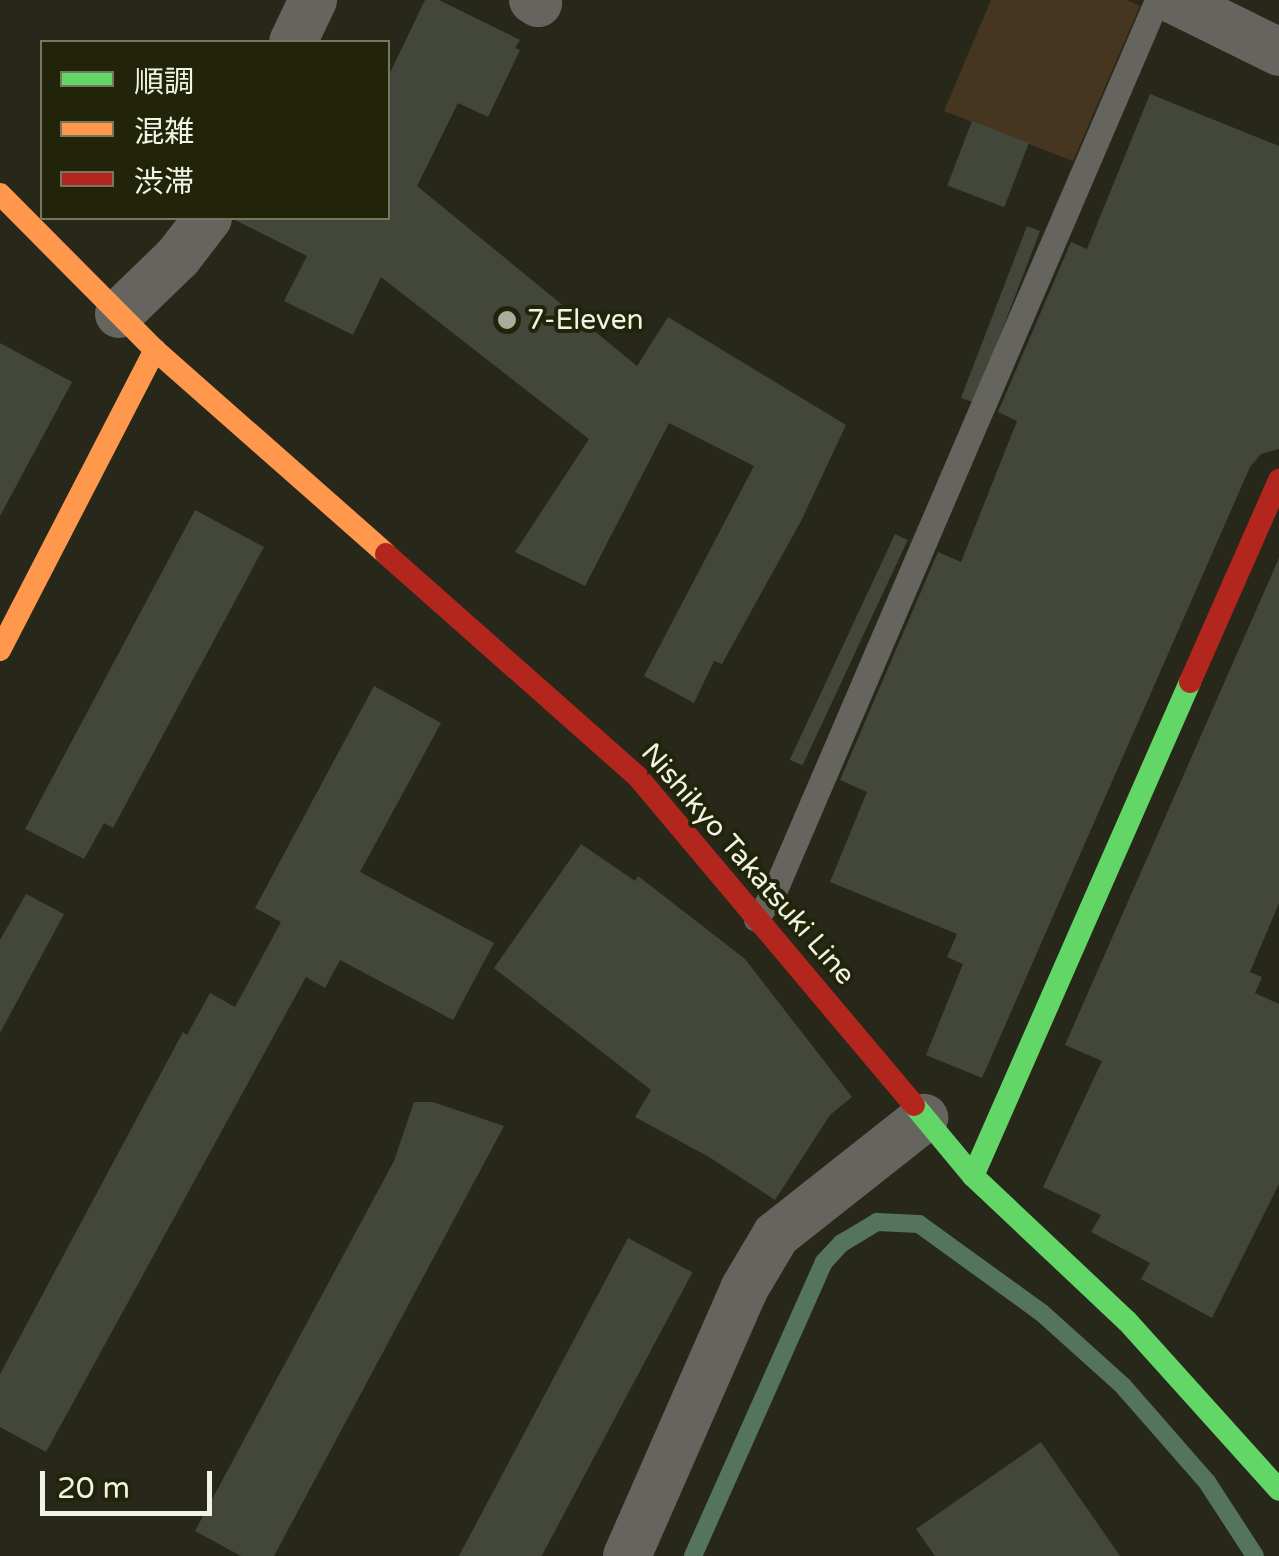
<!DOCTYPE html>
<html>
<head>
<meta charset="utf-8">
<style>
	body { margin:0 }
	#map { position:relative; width:1279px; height:1556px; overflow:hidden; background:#27281a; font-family:"Varela Round","Noto Sans JP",sans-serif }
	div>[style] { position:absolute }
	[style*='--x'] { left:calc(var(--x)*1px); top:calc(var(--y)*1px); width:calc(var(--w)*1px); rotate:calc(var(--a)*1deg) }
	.green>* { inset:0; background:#46361f }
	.stream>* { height:18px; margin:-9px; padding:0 9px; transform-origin:9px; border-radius:9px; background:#55745d }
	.building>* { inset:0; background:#43463b; transform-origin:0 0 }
	.lane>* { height:25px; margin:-12.5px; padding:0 12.5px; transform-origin:12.5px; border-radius:12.5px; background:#65645e }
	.street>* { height:48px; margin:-24px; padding:0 24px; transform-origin:24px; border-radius:24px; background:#65645e }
	.fast>* { height:22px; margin:-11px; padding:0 11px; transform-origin:11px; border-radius:11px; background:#63d668 }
	.slow>* { height:22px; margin:-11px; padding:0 11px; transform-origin:11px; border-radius:11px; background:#ff974d }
	.jam>* { height:22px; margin:-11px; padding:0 11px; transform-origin:11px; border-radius:11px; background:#b3261e }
	.dots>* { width:28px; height:28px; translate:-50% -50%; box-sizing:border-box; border:5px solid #22240a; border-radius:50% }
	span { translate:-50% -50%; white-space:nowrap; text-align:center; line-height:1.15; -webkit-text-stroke:8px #22240a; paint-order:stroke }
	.poi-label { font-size:28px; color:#f1f3e4 }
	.left { translate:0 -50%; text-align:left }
	.street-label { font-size:28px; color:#f1f3e4 }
	.legend { position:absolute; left:40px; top:40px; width:350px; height:180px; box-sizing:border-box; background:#22240a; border:2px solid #757761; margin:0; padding:12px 18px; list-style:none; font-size:30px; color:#f1f3e4 }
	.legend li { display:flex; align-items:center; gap:20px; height:50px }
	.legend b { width:50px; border:2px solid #757761 }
	.scale { position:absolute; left:40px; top:1471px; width:172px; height:45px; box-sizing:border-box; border:5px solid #f1f3e4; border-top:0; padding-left:12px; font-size:30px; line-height:35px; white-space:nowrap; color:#f1f3e4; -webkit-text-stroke:8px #22240a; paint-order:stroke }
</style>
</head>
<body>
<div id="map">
	<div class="green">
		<div style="clip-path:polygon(991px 0,1127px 0,1140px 6px,1073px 161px,944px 111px)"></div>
	</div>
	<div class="stream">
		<div style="--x:693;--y:1556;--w:322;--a:-66"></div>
		<div style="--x:824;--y:1262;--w:26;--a:-47"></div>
		<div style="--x:842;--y:1243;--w:41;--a:-31"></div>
		<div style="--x:877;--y:1222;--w:42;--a:2.7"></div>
		<div style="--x:919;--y:1224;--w:152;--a:35.9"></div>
		<div style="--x:1042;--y:1313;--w:109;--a:42"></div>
		<div style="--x:1123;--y:1386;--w:128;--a:48.8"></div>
		<div style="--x:1207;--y:1482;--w:88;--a:57"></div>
	</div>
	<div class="building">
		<div style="clip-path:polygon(425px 0,439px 0,520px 40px,515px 48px,520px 50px,488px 117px,458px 103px,417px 186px,637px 366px,668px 317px,846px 425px,801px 521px,722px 664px,714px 661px,694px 703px,644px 676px,754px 466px,669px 423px,585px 586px,515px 552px,589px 439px,381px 277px,353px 335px,284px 301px,307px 256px,235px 220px,388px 218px,388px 77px)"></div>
		<div style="clip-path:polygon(1150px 94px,1279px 146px,1279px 449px,1261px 454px,1250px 467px,982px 1078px,926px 1055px,963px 964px,947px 957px,957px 934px,830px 882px,867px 792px,840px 780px,938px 552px,961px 562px,1017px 421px,998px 412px,1071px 242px,1087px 249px)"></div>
		<div style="left:972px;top:121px;width:61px;height:69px;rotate:21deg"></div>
		<div style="left:1027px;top:226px;width:14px;height:184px;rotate:21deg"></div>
		<div style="clip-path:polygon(0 343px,72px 382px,0 516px)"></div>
		<div style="clip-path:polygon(195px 510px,264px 547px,113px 828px,104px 823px,84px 859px,25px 829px)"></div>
		<div style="left:895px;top:534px;width:14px;height:249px;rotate:25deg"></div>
		<div style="clip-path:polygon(1279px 558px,1279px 903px,1250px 972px,1262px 977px,1255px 993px,1279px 1004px,1279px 1184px,1212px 1318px,1141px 1279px,1150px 1263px,1091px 1232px,1101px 1215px,1043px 1187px,1102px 1061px,1065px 1045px)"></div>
		<div style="clip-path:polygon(374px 686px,441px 723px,360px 872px,494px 943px,453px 1020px,340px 960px,325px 988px,306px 977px,46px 1452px,0 1427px,0 1374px,183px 1032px,187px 1035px,210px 993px,235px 1007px,281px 922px,255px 908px)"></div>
		<div style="clip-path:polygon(581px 844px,635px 881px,638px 876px,745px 959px,852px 1097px,830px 1115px,775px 1200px,709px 1157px,635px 1117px,651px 1090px,494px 968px)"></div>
		<div style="clip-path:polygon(26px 894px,64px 914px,0 1033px,0 940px)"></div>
		<div style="clip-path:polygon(414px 1102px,433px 1102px,504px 1126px,274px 1556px,241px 1556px,195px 1531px,394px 1161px)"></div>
		<div style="left:628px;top:1238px;width:73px;height:361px;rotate:28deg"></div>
		<div style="clip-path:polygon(1041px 1442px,1120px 1556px,935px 1556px,916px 1529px)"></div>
	</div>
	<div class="lane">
		<div style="--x:756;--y:919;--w:32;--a:-56"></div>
		<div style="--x:774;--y:892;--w:971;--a:-66.76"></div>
	</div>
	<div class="street">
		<div style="--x:533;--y:0;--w:6;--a:31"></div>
		<div style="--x:1174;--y:0;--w:117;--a:26.3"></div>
		<div style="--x:293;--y:42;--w:47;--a:-64.5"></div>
		<div style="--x:119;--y:314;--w:82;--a:-44"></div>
		<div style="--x:178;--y:257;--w:49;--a:-52.4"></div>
		<div style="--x:627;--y:1556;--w:292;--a:-66.3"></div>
		<div style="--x:744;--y:1289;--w:63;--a:-59.3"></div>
		<div style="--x:776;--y:1235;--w:189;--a:-38.3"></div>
	</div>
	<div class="fast">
		<div style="--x:914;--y:1105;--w:92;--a:50.3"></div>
		<div style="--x:973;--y:1176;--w:212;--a:43.3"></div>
		<div style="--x:1127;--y:1321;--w:227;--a:48"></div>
		<div style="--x:973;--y:1176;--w:540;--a:-66.29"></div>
	</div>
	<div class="slow">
		<div style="--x:0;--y:194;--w:220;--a:45.2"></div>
		<div style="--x:155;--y:350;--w:308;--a:41.4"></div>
		<div style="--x:0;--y:650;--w:338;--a:-62.7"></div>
	</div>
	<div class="jam">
		<div style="--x:386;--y:554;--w:335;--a:41.5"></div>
		<div style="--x:637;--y:776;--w:430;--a:49.9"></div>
		<div style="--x:1190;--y:682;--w:221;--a:-66.2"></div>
	</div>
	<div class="dots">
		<div style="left:507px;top:320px;background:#aaac9d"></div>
	</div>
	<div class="poi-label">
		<span class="left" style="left:527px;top:320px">7-Eleven</span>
	</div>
	<div class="street-label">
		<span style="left:748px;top:864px;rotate:49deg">Nishikyo Takatsuki Line</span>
	</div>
	<ul class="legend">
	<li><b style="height:12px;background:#63d668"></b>順調</li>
	<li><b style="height:12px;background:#ff974d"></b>混雑</li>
	<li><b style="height:12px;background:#b3261e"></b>渋滞</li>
	</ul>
	<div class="scale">20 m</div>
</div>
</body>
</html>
